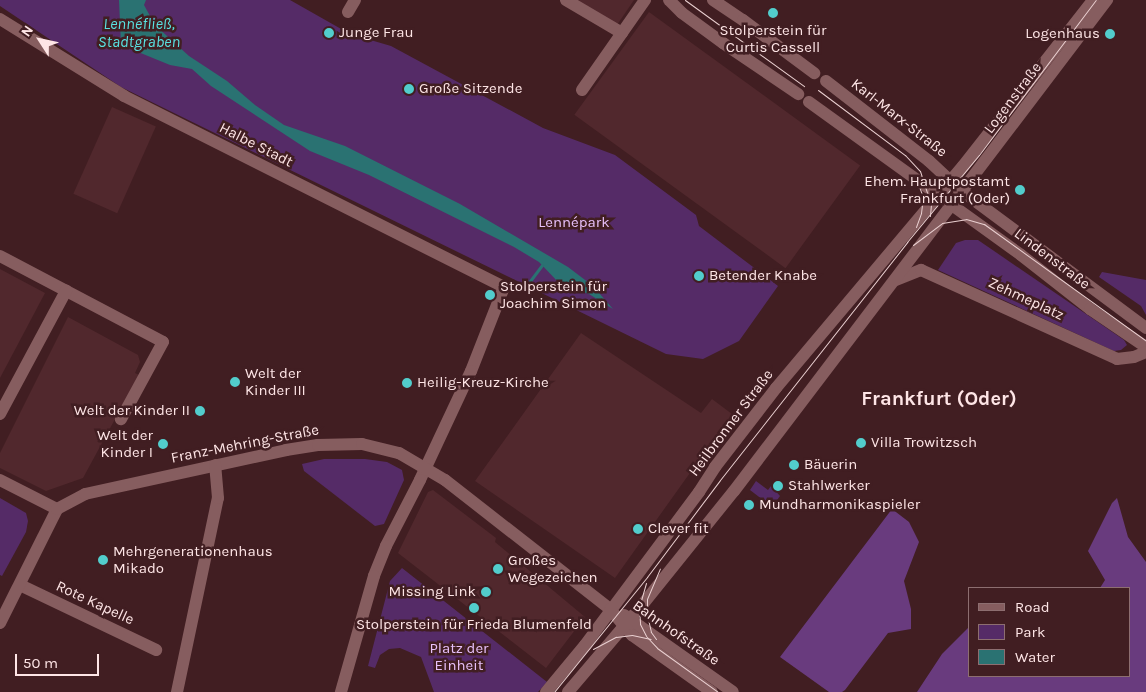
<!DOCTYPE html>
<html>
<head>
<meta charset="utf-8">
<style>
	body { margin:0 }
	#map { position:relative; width:1146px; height:692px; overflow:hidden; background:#411e22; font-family:Karla,sans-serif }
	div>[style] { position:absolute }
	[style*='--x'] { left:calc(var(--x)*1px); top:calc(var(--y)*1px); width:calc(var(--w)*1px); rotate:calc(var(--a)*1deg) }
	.built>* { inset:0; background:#51282d; transform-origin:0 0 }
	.green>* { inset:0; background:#552b67 }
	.forest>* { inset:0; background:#693b7e }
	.water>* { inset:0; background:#2a7272 }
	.stream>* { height:3px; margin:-1.5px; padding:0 1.5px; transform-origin:1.5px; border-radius:1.5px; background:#2a7272 }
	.minor>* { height:12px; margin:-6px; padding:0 6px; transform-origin:6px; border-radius:6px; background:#865d5f }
	.tram>* { height:1px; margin:-0.5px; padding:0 0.5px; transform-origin:0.5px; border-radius:0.5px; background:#ead0d1 }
	.dots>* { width:14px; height:14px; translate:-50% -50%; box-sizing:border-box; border:2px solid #411e22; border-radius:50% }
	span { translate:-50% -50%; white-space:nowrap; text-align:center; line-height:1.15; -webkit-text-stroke:5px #411e22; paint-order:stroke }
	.poi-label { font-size:15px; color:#fee5e6 }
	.left { translate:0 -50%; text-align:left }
	.right { translate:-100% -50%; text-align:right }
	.street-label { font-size:15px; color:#fee5e6 }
	.park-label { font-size:15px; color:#e7c0fa }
	.water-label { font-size:16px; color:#59e2e1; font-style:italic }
	.district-label { font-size:20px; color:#fee5e6; font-weight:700 }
	.legend { position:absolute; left:968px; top:587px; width:162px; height:90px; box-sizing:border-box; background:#411e22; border:1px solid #8d6e70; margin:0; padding:6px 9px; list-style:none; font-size:15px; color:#fee5e6 }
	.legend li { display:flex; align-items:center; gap:10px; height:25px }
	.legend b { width:25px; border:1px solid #8d6e70 }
	.north { position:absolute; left:15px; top:15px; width:50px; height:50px; -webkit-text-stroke:4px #411e22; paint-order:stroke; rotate:305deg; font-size:14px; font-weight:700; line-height:20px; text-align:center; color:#fee5e6 }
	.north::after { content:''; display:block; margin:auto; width:18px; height:22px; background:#fee5e6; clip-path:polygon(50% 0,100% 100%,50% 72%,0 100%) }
	.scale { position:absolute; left:15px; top:654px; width:84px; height:22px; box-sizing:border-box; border:2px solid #fee5e6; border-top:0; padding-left:6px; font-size:15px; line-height:18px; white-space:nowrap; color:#fee5e6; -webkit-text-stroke:4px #411e22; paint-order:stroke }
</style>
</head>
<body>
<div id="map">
	<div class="built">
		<div style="clip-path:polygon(573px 0,634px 0,617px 25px)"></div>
		<div style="left:649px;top:12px;width:261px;height:127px;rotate:36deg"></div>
		<div style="left:112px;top:107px;width:48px;height:95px;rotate:24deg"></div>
		<div style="clip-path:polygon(0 269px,45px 293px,0 378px)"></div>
		<div style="clip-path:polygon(68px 317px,138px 355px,140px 362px,135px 373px,139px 375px,83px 478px,46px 491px,0 468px,0 453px)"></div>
		<div style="clip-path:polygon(581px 333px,701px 413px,712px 399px,732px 414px,615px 578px,475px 481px)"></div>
		<div style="clip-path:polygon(433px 490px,496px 538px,495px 542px,585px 617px,546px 668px,398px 553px,428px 492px)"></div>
	</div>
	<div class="green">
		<div style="clip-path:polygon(0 0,290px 0,350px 34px,391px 46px,543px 128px,615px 155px,696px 215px,699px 226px,778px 286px,739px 341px,703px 359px,666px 354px,121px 87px,0 6px)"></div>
		<div style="clip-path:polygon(965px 240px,978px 240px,1124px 340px,1127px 345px,1121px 350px,1114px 351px,938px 270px,956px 243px)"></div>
		<div style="clip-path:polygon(1102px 272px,1146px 280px,1146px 315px,1141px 306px,1099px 277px)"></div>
		<div style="clip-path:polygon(324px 459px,365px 459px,387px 462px,402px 470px,404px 480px,384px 524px,375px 526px,304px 471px,302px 464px)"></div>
		<div style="clip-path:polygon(756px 481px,768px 490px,771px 486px,780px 496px,772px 507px,750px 490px)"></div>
		<div style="clip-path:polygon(0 498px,26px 513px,28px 521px,26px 532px,2px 576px,0 575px)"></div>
		<div style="clip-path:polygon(402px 568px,547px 682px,538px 692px,434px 692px,421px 657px,400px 648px,389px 649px,380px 655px,375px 668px,368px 666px,390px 581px)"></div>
	</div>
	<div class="forest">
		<div style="clip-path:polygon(1117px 498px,1128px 537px,1146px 562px,1146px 692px,917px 692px,942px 654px,970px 626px,970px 676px,1130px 676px,1130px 588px,1100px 588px,1105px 580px,1088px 551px,1112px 503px)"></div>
		<div style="clip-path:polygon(892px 509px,909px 522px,919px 542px,904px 581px,911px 609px,911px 629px,888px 633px,845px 690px,842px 692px,829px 692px,780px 657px)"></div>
	</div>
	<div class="water">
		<div style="clip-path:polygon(119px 0,146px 0,144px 5px,155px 25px,189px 56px,227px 81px,255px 105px,284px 125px,345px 146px,460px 204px,568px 267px,593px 286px,613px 309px,589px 294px,560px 284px,539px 262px,514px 247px,369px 175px,310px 151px,211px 86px,192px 69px,170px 65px,121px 45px)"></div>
	</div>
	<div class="stream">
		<div style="--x:530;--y:281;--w:20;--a:-53"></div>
	</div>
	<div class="minor">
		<div style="--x:566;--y:0;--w:65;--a:30.5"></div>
		<div style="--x:669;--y:0;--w:18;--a:45"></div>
		<div style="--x:682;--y:13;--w:51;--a:36.2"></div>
		<div style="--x:723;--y:43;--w:91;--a:34.2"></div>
		<div style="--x:713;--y:0;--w:36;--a:34"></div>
		<div style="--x:743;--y:20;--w:89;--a:36.7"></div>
		<div style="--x:348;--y:12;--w:14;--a:-60"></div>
		<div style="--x:0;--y:19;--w:146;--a:31.8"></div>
		<div style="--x:124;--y:96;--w:425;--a:26.7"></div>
		<div style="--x:504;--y:287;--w:90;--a:111.4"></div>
		<div style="--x:471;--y:371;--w:120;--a:115.1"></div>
		<div style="--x:420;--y:480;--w:74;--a:117.3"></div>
		<div style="--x:386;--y:546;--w:32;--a:112"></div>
		<div style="--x:374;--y:576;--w:121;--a:105.9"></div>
		<div style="--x:826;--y:81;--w:130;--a:37.8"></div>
		<div style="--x:929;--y:161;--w:41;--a:43"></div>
		<div style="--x:959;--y:189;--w:233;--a:36.6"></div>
		<div style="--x:582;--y:90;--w:110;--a:-55"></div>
		<div style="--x:809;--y:102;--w:261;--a:35.8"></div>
		<div style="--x:1021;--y:255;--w:88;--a:38"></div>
		<div style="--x:1090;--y:309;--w:68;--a:34.2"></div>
		<div style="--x:0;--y:256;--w:184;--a:27.8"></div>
		<div style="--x:163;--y:342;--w:88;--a:118.6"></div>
		<div style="--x:896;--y:280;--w:27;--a:-22"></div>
		<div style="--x:921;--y:270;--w:215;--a:24.4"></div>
		<div style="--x:1117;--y:359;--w:17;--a:-7"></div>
		<div style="--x:1134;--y:357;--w:13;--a:-23"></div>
		<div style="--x:0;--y:414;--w:140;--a:-61.8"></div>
		<div style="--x:0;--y:480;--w:64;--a:27"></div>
		<div style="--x:20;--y:585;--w:151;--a:25.5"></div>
		<div style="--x:624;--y:615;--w:133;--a:35.2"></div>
		<div style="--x:0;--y:623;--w:127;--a:-63.4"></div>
		<div style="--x:57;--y:509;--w:32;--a:-28"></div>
		<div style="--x:85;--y:494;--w:206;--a:-12.3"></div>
		<div style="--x:286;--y:450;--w:32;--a:-9"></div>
		<div style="--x:318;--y:445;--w:44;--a:-1.3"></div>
		<div style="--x:362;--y:444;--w:38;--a:14"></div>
		<div style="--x:399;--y:453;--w:53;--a:30.4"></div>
		<div style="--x:445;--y:480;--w:209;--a:38"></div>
		<div style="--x:610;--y:609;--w:34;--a:50"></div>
		<div style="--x:632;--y:635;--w:98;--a:35.5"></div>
		<div style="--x:177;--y:692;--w:198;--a:-78.1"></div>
		<div style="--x:218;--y:498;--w:33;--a:-95"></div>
		<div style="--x:546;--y:692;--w:61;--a:-50.3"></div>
		<div style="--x:585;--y:645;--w:191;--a:-53.3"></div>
		<div style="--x:699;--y:492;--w:30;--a:-57"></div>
		<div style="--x:715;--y:467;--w:100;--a:-52.3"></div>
		<div style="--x:776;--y:388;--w:290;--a:-49.9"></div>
		<div style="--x:963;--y:166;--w:211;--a:-51.9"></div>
		<div style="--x:568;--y:692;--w:116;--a:-49.6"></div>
		<div style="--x:643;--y:604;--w:145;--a:-51.2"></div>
		<div style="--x:734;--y:491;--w:617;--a:-52.78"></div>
	</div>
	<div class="tram">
		<div style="--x:685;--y:0;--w:147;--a:35.9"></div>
		<div style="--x:818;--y:90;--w:109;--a:36.8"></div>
		<div style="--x:905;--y:155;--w:22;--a:47"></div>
		<div style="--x:920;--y:171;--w:35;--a:72"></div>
		<div style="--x:931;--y:204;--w:12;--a:95"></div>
		<div style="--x:916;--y:227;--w:15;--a:-70"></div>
		<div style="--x:921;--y:213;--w:16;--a:-83"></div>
		<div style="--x:923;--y:197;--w:9;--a:-111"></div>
		<div style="--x:913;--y:245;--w:36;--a:-37"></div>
		<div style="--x:942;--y:223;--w:24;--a:-9"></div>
		<div style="--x:966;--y:219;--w:19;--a:16"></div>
		<div style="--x:984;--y:224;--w:200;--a:35.8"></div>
		<div style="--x:646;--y:583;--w:26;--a:106"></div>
		<div style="--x:639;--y:608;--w:16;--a:86"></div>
		<div style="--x:640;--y:624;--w:13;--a:63"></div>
		<div style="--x:646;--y:636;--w:16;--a:47"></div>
		<div style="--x:657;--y:648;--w:75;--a:35.8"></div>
		<div style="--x:656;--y:639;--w:9;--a:-126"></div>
		<div style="--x:651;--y:632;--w:17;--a:-103"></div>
		<div style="--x:647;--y:615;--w:16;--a:-90"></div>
		<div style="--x:647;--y:599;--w:33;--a:-67"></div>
		<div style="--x:593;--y:649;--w:26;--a:-28"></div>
		<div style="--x:616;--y:637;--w:16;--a:-7"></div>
		<div style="--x:632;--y:635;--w:19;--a:12"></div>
		<div style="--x:554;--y:692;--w:148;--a:-51"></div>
		<div style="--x:647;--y:577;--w:121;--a:-53"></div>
		<div style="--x:720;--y:480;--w:303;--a:-51.8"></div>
		<div style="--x:907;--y:242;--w:113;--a:-50.4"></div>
		<div style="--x:979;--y:155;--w:194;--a:-53"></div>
	</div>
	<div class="dots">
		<div style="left:773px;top:13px;background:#52cdcc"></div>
		<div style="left:329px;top:33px;background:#52cdcc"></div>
		<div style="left:1110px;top:34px;background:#52cdcc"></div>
		<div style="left:409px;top:89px;background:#52cdcc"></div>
		<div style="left:1020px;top:190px;background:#52cdcc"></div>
		<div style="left:699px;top:276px;background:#52cdcc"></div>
		<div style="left:490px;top:295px;background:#52cdcc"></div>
		<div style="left:235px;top:382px;background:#52cdcc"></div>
		<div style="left:407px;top:383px;background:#52cdcc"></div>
		<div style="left:200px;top:411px;background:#52cdcc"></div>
		<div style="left:861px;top:443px;background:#52cdcc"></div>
		<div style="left:163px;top:444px;background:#52cdcc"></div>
		<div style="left:794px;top:465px;background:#52cdcc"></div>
		<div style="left:778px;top:486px;background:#52cdcc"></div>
		<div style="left:749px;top:505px;background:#52cdcc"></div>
		<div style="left:638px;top:529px;background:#52cdcc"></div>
		<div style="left:103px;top:560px;background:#52cdcc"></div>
		<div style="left:498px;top:569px;background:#52cdcc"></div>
		<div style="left:486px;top:592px;background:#52cdcc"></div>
		<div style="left:474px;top:608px;background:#52cdcc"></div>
	</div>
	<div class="poi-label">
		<span style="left:773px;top:39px">Stolperstein für<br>Curtis Cassell</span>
		<span class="left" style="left:339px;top:33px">Junge Frau</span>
		<span class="right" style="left:1100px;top:34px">Logenhaus</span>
		<span class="left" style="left:419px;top:89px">Große Sitzende</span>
		<span class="right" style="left:1010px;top:190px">Ehem. Hauptpostamt<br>Frankfurt (Oder)</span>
		<span class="left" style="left:709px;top:276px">Betender Knabe</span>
		<span class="left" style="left:500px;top:295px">Stolperstein für<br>Joachim Simon</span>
		<span class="left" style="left:245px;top:382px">Welt der<br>Kinder III</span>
		<span class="left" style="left:417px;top:383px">Heilig-Kreuz-Kirche</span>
		<span class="right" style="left:190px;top:411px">Welt der Kinder II</span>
		<span class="right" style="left:153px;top:444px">Welt der<br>Kinder I</span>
		<span class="left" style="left:871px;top:443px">Villa Trowitzsch</span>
		<span class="left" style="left:804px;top:465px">Bäuerin</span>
		<span class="left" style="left:788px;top:486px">Stahlwerker</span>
		<span class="left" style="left:759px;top:505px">Mundharmonikaspieler</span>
		<span class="left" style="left:648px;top:529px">Clever fit</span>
		<span class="left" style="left:113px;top:560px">Mehrgenerationenhaus<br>Mikado</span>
		<span class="left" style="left:508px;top:569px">Großes<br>Wegezeichen</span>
		<span class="right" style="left:476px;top:592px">Missing Link</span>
		<span style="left:474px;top:625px">Stolperstein für Frieda Blumenfeld</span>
	</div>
	<div class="street-label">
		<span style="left:1013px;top:98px;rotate:-53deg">Logenstraße</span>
		<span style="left:899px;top:118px;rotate:38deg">Karl-Marx-Straße</span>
		<span style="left:256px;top:145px;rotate:27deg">Halbe Stadt</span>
		<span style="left:1052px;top:259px;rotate:37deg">Lindenstraße</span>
		<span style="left:1026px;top:299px;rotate:25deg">Zehmeplatz</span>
		<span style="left:731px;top:423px;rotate:-53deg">Heilbronner Straße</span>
		<span style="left:245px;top:444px;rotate:-11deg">Franz-Mehring-Straße</span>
		<span style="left:95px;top:603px;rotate:25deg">Rote Kapelle</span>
		<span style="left:676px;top:633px;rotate:35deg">Bahnhofstraße</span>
	</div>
	<div class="park-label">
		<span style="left:574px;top:223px">Lennépark</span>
		<span style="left:459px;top:657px">Platz der<br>Einheit</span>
	</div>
	<div class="water-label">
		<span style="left:139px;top:33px">Lennéfließ,<br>Stadtgraben</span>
	</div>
	<div class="district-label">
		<span style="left:939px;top:398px">Frankfurt (Oder)</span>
	</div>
	<ul class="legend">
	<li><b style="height:6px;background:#865d5f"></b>Road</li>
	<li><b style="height:14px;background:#552b67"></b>Park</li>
	<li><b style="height:14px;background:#2a7272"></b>Water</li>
	</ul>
	<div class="north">N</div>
	<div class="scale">50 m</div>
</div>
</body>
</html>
